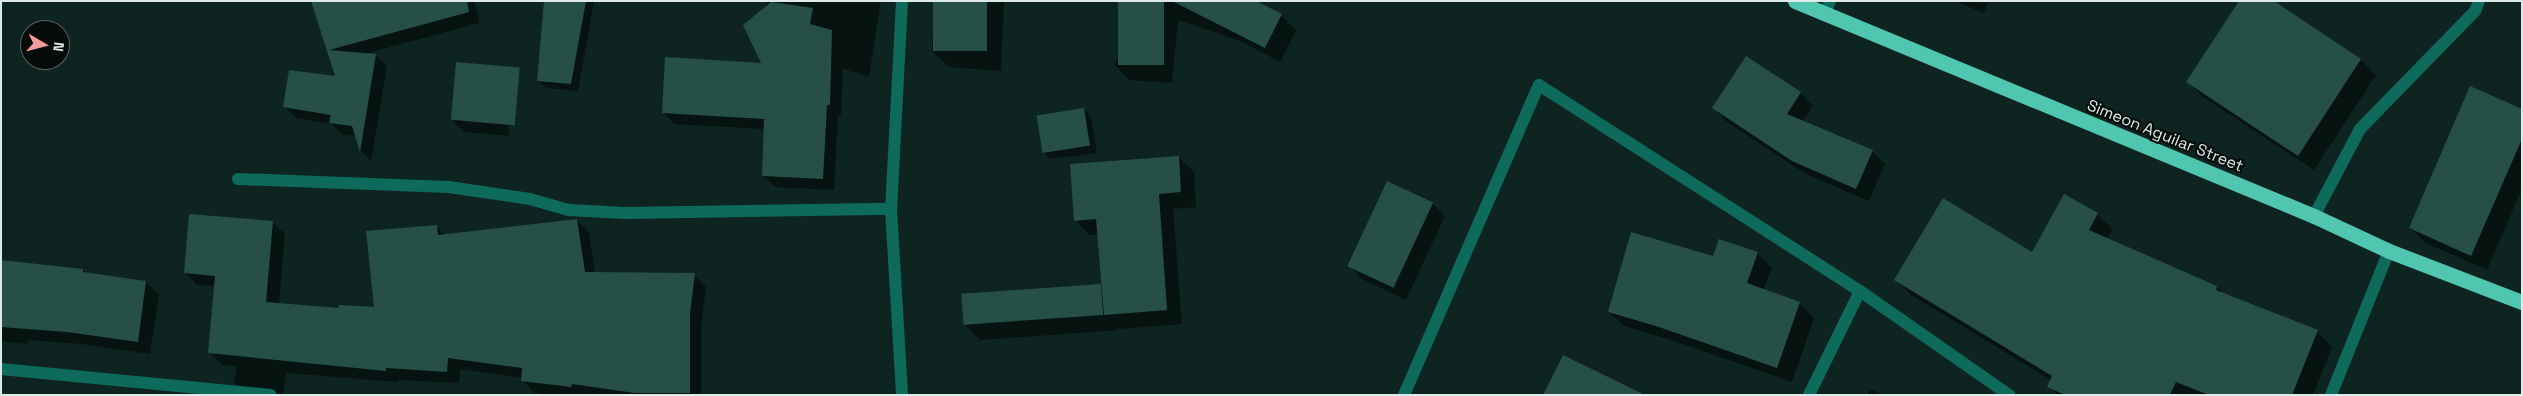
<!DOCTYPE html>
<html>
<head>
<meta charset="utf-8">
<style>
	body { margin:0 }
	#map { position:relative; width:2523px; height:396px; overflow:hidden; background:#0e2420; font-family:"Space Grotesk",sans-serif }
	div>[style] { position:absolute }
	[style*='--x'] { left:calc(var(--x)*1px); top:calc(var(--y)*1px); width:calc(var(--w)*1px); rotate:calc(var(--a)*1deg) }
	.shadow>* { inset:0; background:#0007 }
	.building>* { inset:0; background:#265047; transform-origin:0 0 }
	.lane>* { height:12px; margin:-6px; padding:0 6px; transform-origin:6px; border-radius:6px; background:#0e6a5b }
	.street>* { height:12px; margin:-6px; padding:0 6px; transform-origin:6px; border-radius:6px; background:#0e6a5b }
	.highway>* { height:15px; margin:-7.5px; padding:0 7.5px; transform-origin:7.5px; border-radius:7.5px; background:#50c5af }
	span { translate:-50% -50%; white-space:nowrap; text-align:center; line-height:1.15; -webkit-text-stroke:4px #040b09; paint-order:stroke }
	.street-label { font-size:16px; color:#ddeae7 }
	.frame { position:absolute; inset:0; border:2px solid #ddeae7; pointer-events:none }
	.north { position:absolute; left:20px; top:20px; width:50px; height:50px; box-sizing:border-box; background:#040b09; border:1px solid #5b6462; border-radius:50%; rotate:98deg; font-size:14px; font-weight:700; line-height:20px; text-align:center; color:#ddeae7 }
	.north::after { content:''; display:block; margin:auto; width:18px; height:22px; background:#f59b9c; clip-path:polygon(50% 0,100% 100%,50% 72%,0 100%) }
</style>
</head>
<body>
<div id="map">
	<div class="shadow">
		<div style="clip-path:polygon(326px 1px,474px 1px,480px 23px,364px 54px,376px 55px,387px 67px,371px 161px,361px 151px,356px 136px,342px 134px,332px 124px,296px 118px,285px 107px,337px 78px,314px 5px)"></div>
		<div style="clip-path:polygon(540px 1px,594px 1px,578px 91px,546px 88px,538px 80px,545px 5px)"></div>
		<div style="clip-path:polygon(767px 1px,881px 1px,869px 77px,843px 69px,841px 116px,838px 116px,834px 190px,775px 187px,763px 176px,765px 129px,674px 124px,663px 112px,763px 65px)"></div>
		<div style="clip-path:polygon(934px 1px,1004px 1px,1001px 71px,949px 67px,932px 51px)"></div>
		<div style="clip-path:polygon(1136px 1px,1253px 1px,1281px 15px,1296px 30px,1280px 62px,1240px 41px,1178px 20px,1172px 83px,1129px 80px,1115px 65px)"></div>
		<div style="clip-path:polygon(1954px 1px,1988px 1px,1984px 13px)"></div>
		<div style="clip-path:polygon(2361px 60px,2376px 75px,2314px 170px,2203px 97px,2188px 82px)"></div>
		<div style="clip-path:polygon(495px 79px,510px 136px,464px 132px,451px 119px)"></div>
		<div style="clip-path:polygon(1800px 93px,1813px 106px,1802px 122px,1872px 151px,1885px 164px,1869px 201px,1806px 174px,1726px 121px,1714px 108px)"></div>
		<div style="clip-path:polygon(1084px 109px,1091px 117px,1097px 153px,1050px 159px,1043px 152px)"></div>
		<div style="clip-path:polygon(2522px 110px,2522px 189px,2487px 270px,2426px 243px,2410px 228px)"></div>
		<div style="clip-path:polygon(1179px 157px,1194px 172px,1196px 207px,1173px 209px,1182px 324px,1120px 329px,1118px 327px,1118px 330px,980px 340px,965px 325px,1101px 286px,1103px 288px,1099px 235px,1090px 235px,1075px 220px)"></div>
		<div style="clip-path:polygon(2064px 196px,2097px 214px,2113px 230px,2107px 239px,2217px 287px,2224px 294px,2317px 331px,2332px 347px,2313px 395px,2057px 395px,2049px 386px,2051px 380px,1911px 295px,1896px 280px,2033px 254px)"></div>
		<div style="clip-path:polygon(1432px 203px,1445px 216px,1406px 300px,1362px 279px,1350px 266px)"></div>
		<div style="clip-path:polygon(577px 220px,589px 232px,595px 273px,694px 275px,706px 287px,701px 327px,701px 395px,552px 395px,534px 393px,522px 378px,460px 369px,459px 383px,398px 380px,398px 382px,286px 373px,283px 395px,246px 395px,234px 383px,237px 366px,222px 365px,210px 353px,216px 286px,197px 285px,185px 272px,272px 222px,285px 234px,279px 304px,340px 309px,375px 309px,436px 226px,445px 235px)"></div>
		<div style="clip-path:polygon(1757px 253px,1772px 268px,1763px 291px,1800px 304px,1814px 318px,1792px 382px,1671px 340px,1624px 326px,1609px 312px,1714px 258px)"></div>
		<div style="clip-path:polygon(1px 261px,83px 270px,86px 273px,146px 282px,159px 294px,150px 354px,81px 344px,28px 340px,27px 344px,1px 341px)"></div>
		<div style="clip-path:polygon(1870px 389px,1884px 395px,1867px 395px)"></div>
	</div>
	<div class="building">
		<div style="clip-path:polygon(311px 1px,467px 1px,469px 12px,329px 50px,376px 54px,360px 152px,352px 126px,329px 123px,331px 115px,283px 107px,289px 70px,335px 76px)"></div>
		<div style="clip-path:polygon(544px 1px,586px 1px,571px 84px,537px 81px)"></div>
		<div style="left:933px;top:1px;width:54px;height:50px"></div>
		<div style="left:1118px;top:1px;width:46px;height:64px"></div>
		<div style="clip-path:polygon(1172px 1px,1256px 1px,1282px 14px,1265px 48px)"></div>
		<div style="clip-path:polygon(2239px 1px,2274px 1px,2361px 59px,2298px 156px,2186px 82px)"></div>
		<div style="clip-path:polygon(771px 2px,813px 8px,810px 24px,832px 30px,830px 105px,827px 105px,823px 179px,762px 176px,764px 119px,662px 113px,665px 57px,761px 63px,743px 25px)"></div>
		<div style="clip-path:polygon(1746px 56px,1801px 92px,1787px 114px,1873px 150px,1856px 189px,1792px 161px,1712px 108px)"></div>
		<div style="left:456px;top:62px;width:64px;height:58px;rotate:5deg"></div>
		<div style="clip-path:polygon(2470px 86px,2522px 109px,2522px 139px,2471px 256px,2409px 228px)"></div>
		<div style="left:1084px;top:108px;width:38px;height:48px;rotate:81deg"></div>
		<div style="clip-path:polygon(1179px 156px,1181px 192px,1159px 194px,1167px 310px,1104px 315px,1096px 219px,1074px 221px,1070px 164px)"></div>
		<div style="left:1387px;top:181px;width:51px;height:94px;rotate:25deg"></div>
		<div style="clip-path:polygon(2064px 194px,2098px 213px,2089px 230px,2217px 286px,2216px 290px,2318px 330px,2292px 395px,2209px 395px,2176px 382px,2170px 395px,2065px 395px,2047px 387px,2052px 376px,1894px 280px,1943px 198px,2032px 252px)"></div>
		<div style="clip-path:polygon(189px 214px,273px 221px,266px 302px,339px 308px,339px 305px,374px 307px,366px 231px,437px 225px,438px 235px,577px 219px,585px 272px,695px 273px,690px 314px,690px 393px,635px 393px,572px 384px,571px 387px,521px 381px,522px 368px,448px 358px,447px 372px,386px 368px,386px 371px,208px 353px,215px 276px,184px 273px)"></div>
		<div style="clip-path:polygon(1631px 232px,1713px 256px,1719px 239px,1758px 252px,1747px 283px,1800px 302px,1777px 368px,1656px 326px,1608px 312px)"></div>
		<div style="clip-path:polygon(1px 260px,83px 269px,83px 272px,146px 281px,138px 342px,67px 332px,1px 327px)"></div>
		<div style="left:1101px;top:284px;width:31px;height:140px;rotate:86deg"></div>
		<div style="clip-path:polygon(1563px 355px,1645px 395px,1543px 395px)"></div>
	</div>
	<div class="lane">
		<div style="--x:1825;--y:14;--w:14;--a:-69"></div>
	</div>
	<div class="street">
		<div style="--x:902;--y:1;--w:208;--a:93"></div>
		<div style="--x:891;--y:209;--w:186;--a:86.6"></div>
		<div style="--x:238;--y:179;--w:211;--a:2.2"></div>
		<div style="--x:449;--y:187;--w:82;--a:8.4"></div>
		<div style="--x:530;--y:199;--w:41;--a:15.8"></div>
		<div style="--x:569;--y:210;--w:56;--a:3.1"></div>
		<div style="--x:625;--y:213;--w:266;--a:-0.9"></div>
		<div style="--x:2314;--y:216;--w:98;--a:-62.1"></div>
		<div style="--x:2360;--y:129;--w:165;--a:-45.7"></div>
		<div style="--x:2475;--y:11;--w:11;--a:-68"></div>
		<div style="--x:1;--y:369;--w:271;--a:5.5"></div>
		<div style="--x:1404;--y:395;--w:338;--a:-66.5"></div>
		<div style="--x:1539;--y:85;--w:381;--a:32.7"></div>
		<div style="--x:1860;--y:291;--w:182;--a:34.9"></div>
		<div style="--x:1809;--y:395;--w:116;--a:-63.9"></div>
		<div style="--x:2331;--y:395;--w:155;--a:-68.1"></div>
	</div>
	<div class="highway">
		<div style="--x:1795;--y:1;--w:562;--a:22.5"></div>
		<div style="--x:2314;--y:216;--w:83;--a:25"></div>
		<div style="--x:2389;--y:251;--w:142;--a:21"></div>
	</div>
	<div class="street-label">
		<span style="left:2165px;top:136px;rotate:22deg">Simeon Aguilar Street</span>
	</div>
	<div class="frame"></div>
	<div class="north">N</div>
</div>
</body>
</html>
